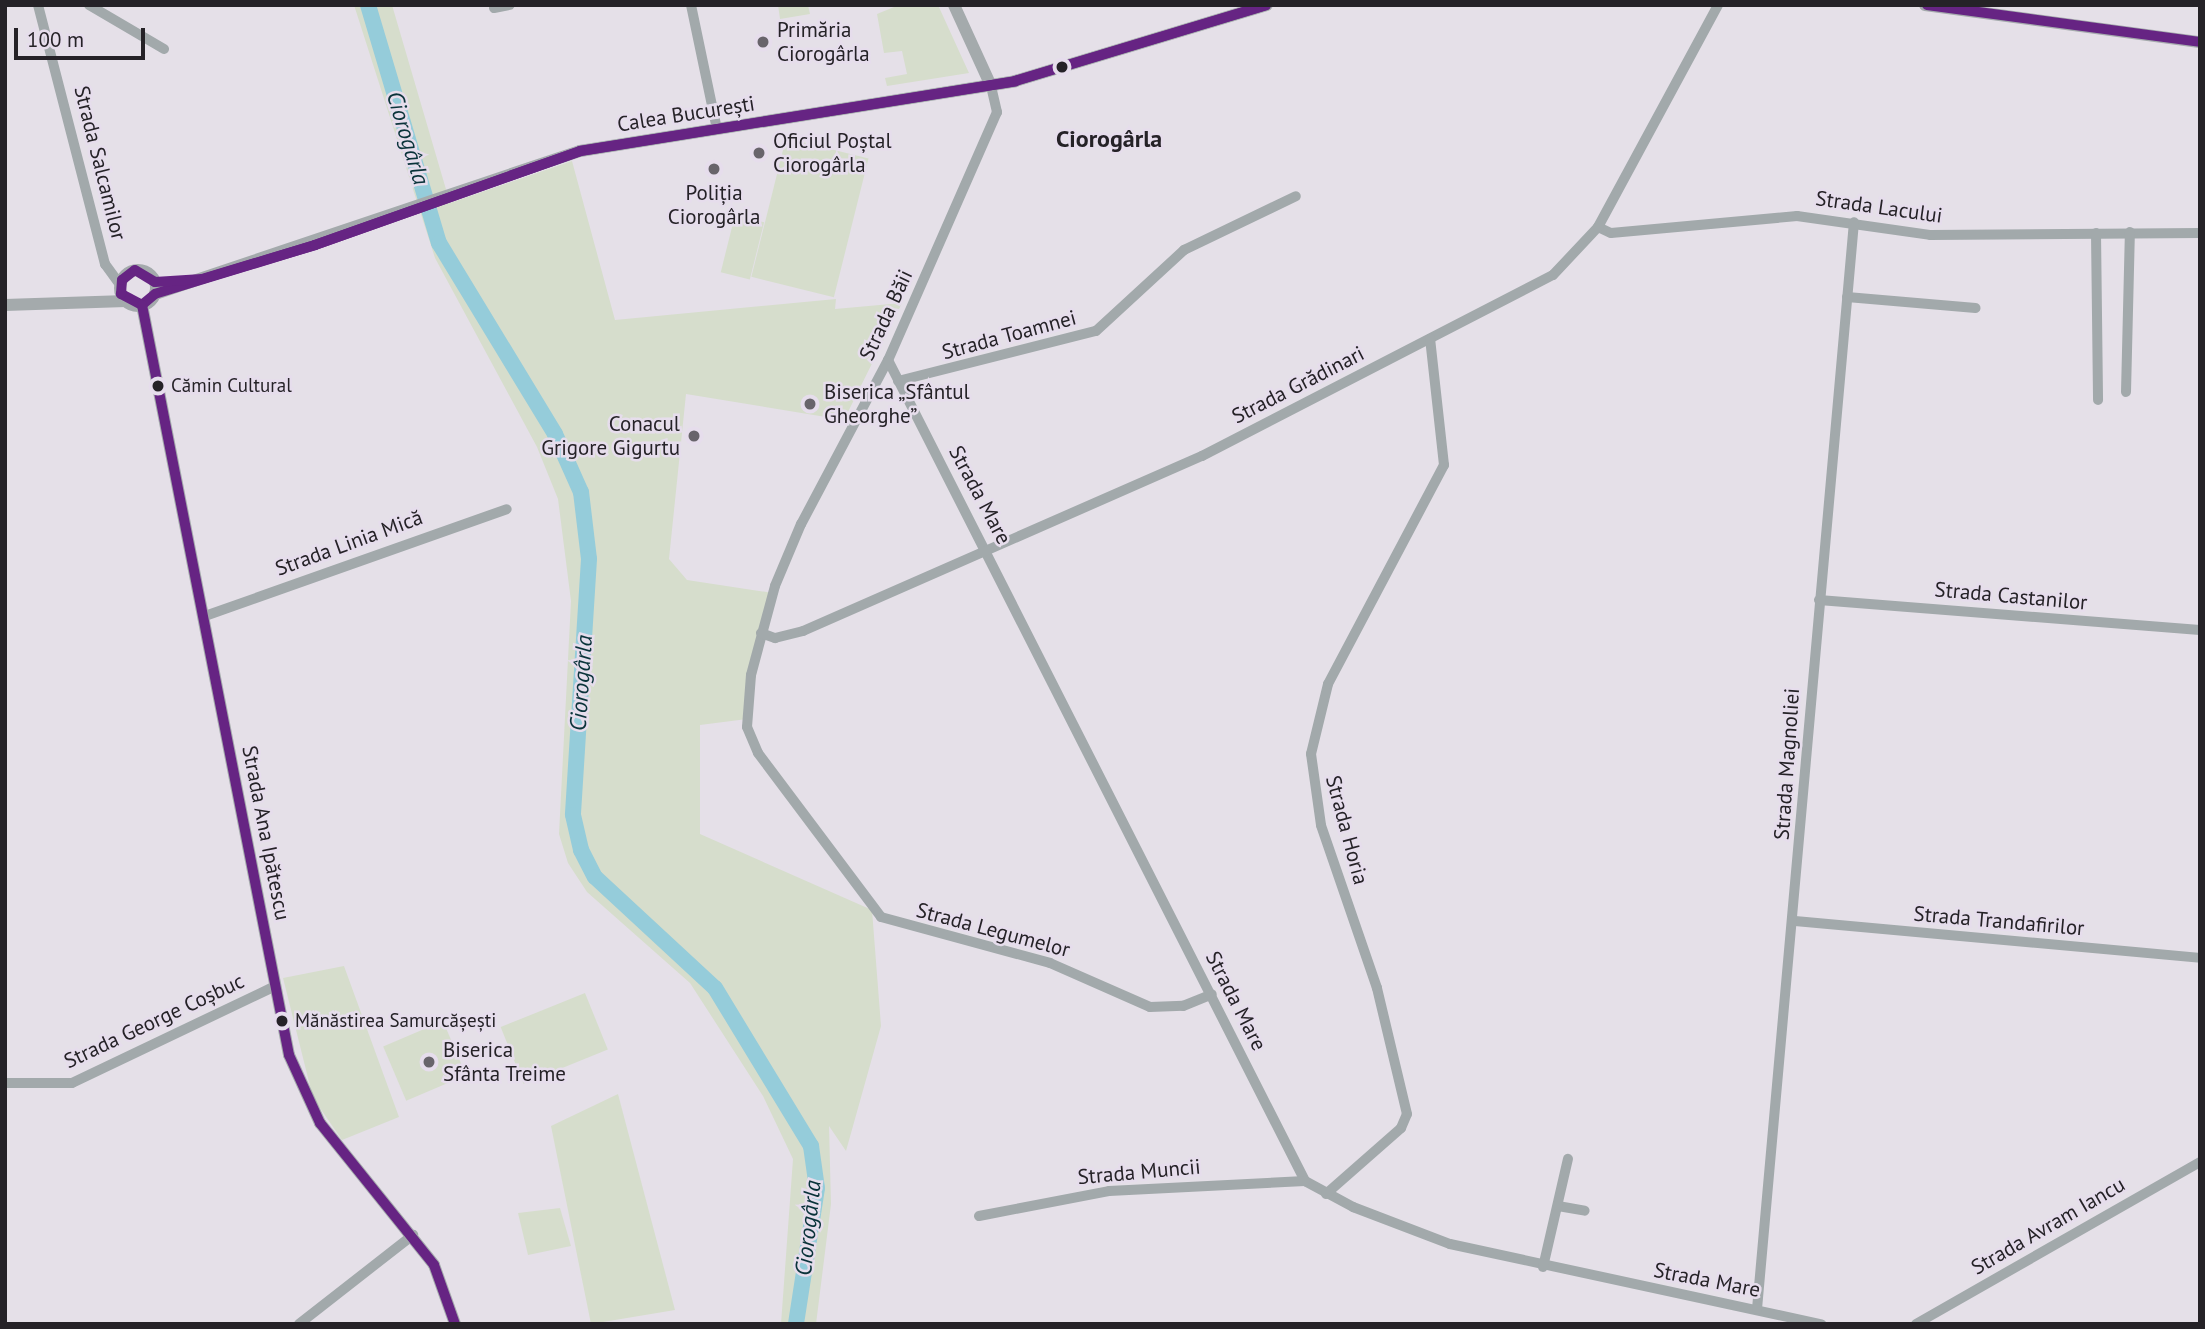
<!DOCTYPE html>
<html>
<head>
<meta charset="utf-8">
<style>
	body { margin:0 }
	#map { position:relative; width:2205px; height:1329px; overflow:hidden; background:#e5e0e8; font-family:"PT Sans",sans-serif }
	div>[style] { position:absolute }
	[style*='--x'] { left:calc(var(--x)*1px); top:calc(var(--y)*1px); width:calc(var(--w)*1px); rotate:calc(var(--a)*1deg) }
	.green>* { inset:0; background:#d6ddcc; transform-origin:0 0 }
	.river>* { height:16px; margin:-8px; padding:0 8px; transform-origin:8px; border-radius:8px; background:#95ccda }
	.minor>* { height:10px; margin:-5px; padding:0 5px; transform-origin:5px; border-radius:5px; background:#a2a9ab }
	.major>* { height:12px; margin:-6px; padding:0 6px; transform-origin:6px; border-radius:6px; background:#a4aaac }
	.major>.ring { margin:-6px; padding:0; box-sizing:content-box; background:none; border:12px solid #a4aaac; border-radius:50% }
	.bus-1>* { height:10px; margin:-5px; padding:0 5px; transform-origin:5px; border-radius:5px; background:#662483 }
	.dots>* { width:19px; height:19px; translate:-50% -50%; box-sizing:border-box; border:4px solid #e6ddec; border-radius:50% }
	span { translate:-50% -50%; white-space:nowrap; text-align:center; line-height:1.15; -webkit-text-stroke:5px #e6ddec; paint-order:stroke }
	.bus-label { font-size:19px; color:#252227 }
	.left { translate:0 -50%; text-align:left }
	.poi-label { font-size:21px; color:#252227 }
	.right { translate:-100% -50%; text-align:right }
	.street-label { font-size:21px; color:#252227 }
	.water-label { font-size:23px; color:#0a333a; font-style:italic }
	.quarter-label { font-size:24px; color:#252227; font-weight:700 }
	.frame { position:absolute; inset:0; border:7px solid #252227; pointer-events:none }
	.scale { position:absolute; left:14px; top:28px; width:131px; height:32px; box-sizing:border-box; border:4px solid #252227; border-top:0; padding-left:9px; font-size:21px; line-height:24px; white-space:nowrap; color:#252227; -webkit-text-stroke:5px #e6ddec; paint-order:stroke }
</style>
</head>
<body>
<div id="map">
	<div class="green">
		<div style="clip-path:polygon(354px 5px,392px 5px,450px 203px,572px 161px,615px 320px,836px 299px,835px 309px,902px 303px,844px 420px,686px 394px,669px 559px,687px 580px,773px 593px,747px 719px,700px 725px,700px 834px,872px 910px,881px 1026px,846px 1151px,829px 1126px,831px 1204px,816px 1324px,781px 1324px,793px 1159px,763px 1096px,690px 983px,587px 892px,568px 863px,559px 834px,571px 601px,558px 499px,537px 447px,435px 258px)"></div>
		<div style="clip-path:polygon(778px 5px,808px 5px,810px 14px,780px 19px)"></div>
		<div style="clip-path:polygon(899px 5px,938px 5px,969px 73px,887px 86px,885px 78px,907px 74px,902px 51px,884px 53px,877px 14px)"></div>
		<div style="left:786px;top:138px;width:85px;height:143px;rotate:14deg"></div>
		<div style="left:735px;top:215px;width:30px;height:59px;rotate:14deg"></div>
		<div style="clip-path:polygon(344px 966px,399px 1117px,342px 1140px,313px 1098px,283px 978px)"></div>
		<div style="left:585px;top:993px;width:61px;height:91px;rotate:68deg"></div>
		<div style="left:443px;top:1021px;width:59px;height:65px;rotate:67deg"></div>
		<div style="clip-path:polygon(618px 1094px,675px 1310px,591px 1324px,551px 1126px)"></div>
		<div style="clip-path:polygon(560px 1208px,571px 1246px,528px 1255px,518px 1213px)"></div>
	</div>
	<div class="river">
		<div style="--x:368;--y:5;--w:248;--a:73.4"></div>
		<div style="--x:439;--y:243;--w:223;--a:58.7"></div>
		<div style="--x:555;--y:434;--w:64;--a:65.9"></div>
		<div style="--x:581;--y:492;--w:67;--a:83.2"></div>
		<div style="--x:589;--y:559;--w:256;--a:93.6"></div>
		<div style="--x:573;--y:815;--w:36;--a:77"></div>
		<div style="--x:581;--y:850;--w:30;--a:63"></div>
		<div style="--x:595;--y:877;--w:163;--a:42.8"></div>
		<div style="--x:715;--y:988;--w:185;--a:58.7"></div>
		<div style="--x:811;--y:1146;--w:42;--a:81.9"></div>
		<div style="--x:817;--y:1188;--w:138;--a:98.8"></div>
	</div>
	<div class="minor">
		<div style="--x:38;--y:5;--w:268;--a:75.5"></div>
		<div style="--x:105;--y:264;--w:26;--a:54"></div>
		<div style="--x:89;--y:5;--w:87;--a:30.4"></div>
		<div style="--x:691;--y:5;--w:127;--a:78.2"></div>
		<div style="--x:494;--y:8;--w:16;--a:-11"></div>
		<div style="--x:991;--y:86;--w:27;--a:77"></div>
		<div style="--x:997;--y:112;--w:271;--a:113.7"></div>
		<div style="--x:888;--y:360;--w:186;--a:117.9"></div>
		<div style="--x:801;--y:524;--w:67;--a:112.8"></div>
		<div style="--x:775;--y:586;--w:92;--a:105.1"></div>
		<div style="--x:751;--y:675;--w:52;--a:94.4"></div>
		<div style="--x:747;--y:727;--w:28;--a:67"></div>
		<div style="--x:758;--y:753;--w:205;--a:53.1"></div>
		<div style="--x:881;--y:917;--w:175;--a:15.2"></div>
		<div style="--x:1050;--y:963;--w:109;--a:23.7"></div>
		<div style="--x:1150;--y:1007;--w:33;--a:-2"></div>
		<div style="--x:1183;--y:1006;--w:31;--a:-22"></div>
		<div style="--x:1598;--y:227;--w:14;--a:25"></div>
		<div style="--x:1611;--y:233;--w:187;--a:-5.2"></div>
		<div style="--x:1797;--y:216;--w:134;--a:8.1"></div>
		<div style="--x:1930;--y:235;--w:270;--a:-0.4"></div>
		<div style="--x:2096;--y:233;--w:167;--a:89.3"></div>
		<div style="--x:1847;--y:297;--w:129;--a:4.9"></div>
		<div style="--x:888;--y:360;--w:921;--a:63.07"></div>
		<div style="--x:1305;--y:1181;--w:55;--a:28.4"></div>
		<div style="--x:1353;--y:1207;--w:104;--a:20.9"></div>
		<div style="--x:1450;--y:1244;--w:380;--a:12.2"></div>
		<div style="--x:898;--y:381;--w:204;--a:-14.2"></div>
		<div style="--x:1096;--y:331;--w:120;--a:-42.6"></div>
		<div style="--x:1184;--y:250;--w:124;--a:-25.7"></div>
		<div style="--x:2126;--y:392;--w:160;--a:-88.6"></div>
		<div style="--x:1819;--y:600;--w:382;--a:4.5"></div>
		<div style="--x:205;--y:616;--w:320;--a:-19.5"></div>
		<div style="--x:761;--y:633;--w:15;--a:20"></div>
		<div style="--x:775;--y:638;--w:29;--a:-14"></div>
		<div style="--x:803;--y:631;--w:436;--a:-23.7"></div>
		<div style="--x:1202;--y:456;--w:395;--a:-27.3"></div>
		<div style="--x:1553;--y:275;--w:66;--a:-46.8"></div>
		<div style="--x:1598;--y:227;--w:252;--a:-61.6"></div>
		<div style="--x:1795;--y:921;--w:407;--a:5.2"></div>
		<div style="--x:5;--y:1083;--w:67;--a:0"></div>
		<div style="--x:72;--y:1083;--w:225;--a:-25.5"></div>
		<div style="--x:1326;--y:1194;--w:100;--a:-41.3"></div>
		<div style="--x:1401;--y:1128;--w:15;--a:-67"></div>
		<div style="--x:1407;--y:1114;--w:130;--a:-103.4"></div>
		<div style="--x:1377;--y:988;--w:172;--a:-109"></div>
		<div style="--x:1321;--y:825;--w:72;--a:-98"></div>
		<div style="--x:1311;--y:754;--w:72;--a:-76.3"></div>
		<div style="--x:1328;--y:684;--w:248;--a:-62.1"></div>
		<div style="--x:1444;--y:465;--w:127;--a:-96.3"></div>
		<div style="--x:1558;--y:1206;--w:27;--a:10"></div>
		<div style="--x:979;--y:1216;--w:132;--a:-10.9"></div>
		<div style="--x:1109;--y:1191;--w:196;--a:-2.9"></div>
		<div style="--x:1543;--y:1267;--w:111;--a:-77"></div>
		<div style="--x:1757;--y:1309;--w:1091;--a:-84.9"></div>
		<div style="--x:299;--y:1324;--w:145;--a:-38"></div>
		<div style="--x:1916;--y:1324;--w:327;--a:-29.7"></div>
	</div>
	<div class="major">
		<div style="--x:954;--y:5;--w:89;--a:65.4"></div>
		<div style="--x:1925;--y:5;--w:277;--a:7.7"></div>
		<div class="ring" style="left:120px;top:270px;width:24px;height:24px"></div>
		<div style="--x:155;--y:294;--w:448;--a:-18.6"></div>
		<div style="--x:580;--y:151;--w:441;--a:-9.1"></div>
		<div style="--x:1015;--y:81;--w:263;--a:-16.8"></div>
		<div style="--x:5;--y:305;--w:121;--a:-1.9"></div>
		<div style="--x:142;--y:305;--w:764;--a:78.91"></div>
		<div style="--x:289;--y:1055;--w:75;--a:65.5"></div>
		<div style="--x:320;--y:1123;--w:182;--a:51.2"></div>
		<div style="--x:434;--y:1265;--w:63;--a:70.4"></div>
	</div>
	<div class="bus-1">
		<div style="--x:1927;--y:5;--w:275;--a:7.7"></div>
		<div style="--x:1015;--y:81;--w:262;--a:-16.8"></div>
		<div style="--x:1015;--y:81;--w:262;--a:-16.8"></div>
		<div style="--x:580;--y:151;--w:441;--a:-9.1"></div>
		<div style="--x:580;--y:151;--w:441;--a:-9.1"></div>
		<div style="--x:315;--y:245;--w:167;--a:163"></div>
		<div style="--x:155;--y:294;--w:17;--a:140"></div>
		<div style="--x:142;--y:305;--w:24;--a:-152"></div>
		<div style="--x:121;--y:294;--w:14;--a:-86"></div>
		<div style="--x:122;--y:280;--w:16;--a:-38"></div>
		<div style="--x:135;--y:270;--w:23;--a:31"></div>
		<div style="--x:155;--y:282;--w:47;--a:-3.7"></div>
		<div style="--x:202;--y:279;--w:118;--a:-16.7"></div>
		<div style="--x:315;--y:245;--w:281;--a:-19.5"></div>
		<div style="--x:315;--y:245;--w:281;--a:-19.5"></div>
		<div style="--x:142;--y:305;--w:764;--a:78.91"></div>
		<div style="--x:289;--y:1055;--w:75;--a:65.5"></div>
		<div style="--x:320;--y:1123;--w:182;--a:51.2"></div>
		<div style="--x:434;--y:1265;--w:63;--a:70.4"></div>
	</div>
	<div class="dots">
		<div style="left:763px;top:42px;background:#68646b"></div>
		<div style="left:1062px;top:67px;background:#252227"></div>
		<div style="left:759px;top:153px;background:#68646b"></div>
		<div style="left:714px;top:169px;background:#68646b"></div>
		<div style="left:158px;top:386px;background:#252227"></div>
		<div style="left:810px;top:404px;background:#68646b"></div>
		<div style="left:694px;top:436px;background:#68646b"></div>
		<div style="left:282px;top:1021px;background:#252227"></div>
		<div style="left:429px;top:1062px;background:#68646b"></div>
	</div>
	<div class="bus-label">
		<span class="left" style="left:171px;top:386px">Cămin Cultural</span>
		<span class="left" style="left:295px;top:1021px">Mănăstirea Samurcășești</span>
	</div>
	<div class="poi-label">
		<span class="left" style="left:777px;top:42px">Primăria<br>Ciorogârla</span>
		<span class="left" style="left:773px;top:153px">Oficiul Poștal<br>Ciorogârla</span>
		<span style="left:714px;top:205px">Poliția<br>Ciorogârla</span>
		<span class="left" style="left:824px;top:404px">Biserica „Sfântul<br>Gheorghe”</span>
		<span class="right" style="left:680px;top:436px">Conacul<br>Grigore Gigurtu</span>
		<span class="left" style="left:443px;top:1062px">Biserica<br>Sfânta Treime</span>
	</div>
	<div class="street-label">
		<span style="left:686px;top:114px;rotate:-9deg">Calea București</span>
		<span style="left:100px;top:163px;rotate:76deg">Strada Salcamilor</span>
		<span style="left:1879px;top:207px;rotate:8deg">Strada Lacului</span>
		<span style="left:886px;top:315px;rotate:-65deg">Strada Băii</span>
		<span style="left:1009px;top:335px;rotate:-15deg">Strada Toamnei</span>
		<span style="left:1298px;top:385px;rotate:-27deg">Strada Grădinari</span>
		<span style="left:980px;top:495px;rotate:62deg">Strada Mare</span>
		<span style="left:349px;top:543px;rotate:-20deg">Strada Linia Mică</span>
		<span style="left:2011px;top:596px;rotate:5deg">Strada Castanilor</span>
		<span style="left:1787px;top:764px;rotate:-86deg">Strada Magnoliei</span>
		<span style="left:1347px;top:830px;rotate:75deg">Strada Horia</span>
		<span style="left:266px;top:833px;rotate:79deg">Strada Ana Ipătescu</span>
		<span style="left:1999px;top:921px;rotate:5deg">Strada Trandafirilor</span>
		<span style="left:993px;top:930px;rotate:15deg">Strada Legumelor</span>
		<span style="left:1236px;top:1001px;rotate:63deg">Strada Mare</span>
		<span style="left:154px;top:1021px;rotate:-25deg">Strada George Coșbuc</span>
		<span style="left:1139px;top:1172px;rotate:-5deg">Strada Muncii</span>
		<span style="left:2048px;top:1226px;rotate:-30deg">Strada Avram Iancu</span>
		<span style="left:1707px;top:1280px;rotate:11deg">Strada Mare</span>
	</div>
	<div class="water-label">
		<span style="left:408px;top:138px;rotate:73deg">Ciorogârla</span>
		<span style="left:581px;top:683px;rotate:-86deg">Ciorogârla</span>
		<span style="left:808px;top:1228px;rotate:-84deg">Ciorogârla</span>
	</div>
	<div class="quarter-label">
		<span style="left:1109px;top:139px">Ciorogârla</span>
	</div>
	<div class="frame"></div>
	<div class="scale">100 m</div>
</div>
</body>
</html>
